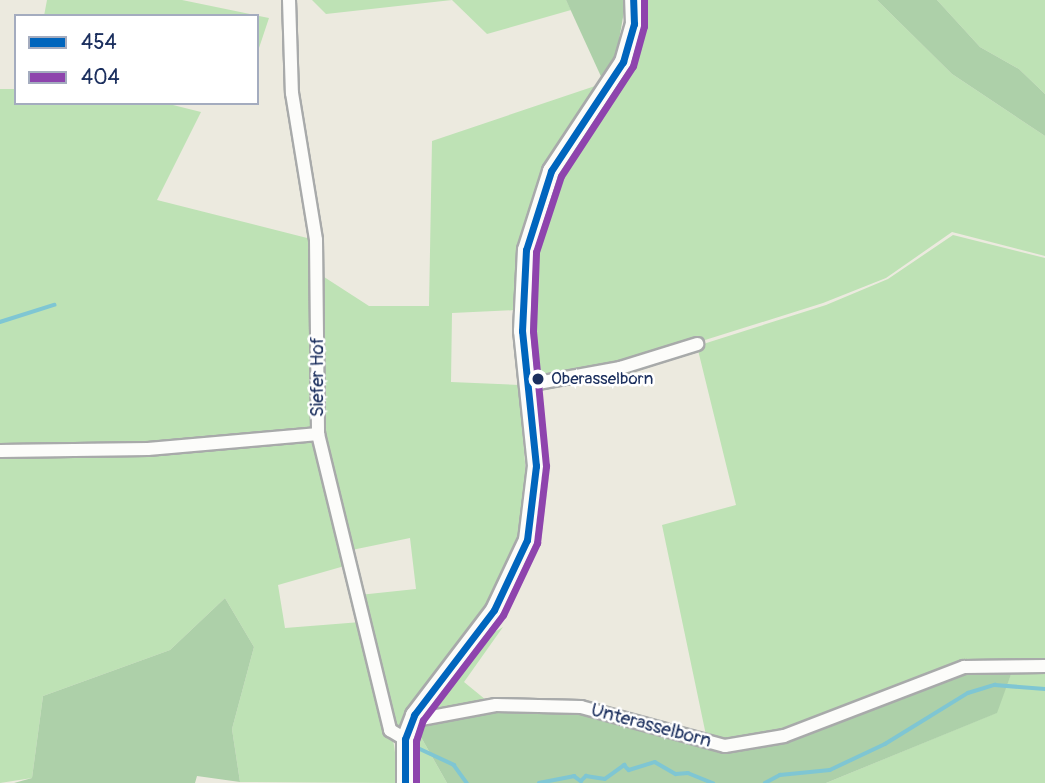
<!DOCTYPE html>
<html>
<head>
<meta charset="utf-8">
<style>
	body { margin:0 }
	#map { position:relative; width:1045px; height:783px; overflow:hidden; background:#eceadf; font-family:Pangolin,sans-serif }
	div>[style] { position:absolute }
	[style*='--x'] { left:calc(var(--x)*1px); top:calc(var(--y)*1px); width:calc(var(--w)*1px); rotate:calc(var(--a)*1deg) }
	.green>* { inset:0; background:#bee2b5 }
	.forest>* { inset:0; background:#add0a9 }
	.stream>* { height:3.5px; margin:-1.75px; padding:0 1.75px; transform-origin:1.75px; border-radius:1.75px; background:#7fc6d3 }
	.roads { filter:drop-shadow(2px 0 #a8aaaa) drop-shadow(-2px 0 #a8aaaa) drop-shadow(0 2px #a8aaaa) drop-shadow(0 -2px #a8aaaa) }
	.minor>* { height:12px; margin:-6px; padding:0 6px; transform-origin:6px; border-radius:6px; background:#fcfcfa }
	.major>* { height:16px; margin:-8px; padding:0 8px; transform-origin:8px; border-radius:8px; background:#fcfcfa }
	.bus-1>* { height:7px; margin:-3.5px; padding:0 3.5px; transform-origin:3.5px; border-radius:3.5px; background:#0065bd }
	.bus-2>* { height:7px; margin:-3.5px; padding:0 3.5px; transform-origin:3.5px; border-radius:3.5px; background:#8e44ad }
	.dots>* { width:19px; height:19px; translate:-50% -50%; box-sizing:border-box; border:4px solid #fff; border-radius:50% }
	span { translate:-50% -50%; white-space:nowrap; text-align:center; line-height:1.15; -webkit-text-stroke:5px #fff; paint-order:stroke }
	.bus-label { font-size:17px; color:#1b2f5e }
	.left { translate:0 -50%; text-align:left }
	.street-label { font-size:19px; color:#1b2f5e }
	.legend { position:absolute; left:14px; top:14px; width:245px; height:91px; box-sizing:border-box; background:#fff; border:2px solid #a4acbf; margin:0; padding:9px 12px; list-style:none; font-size:21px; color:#1b2f5e }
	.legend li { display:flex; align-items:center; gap:14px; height:35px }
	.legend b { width:35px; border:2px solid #a4acbf }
</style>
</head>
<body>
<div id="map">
	<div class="green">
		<div style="clip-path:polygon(47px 0,182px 0,269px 18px,257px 54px,257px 16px,44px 16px)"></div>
		<div style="clip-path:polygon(312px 0,452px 0,326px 14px)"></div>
		<div style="clip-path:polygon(452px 0,566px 0,571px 10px,487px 34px)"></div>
		<div style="clip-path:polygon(641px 0,877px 0,952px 74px,1045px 136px,1045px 256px,952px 232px,886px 278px,823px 303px,619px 367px,533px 380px,529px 303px,536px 235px,559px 173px,629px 69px,642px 25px)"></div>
		<div style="clip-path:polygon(937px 0,1045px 0,1045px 94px,1019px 69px,980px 47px)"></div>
		<div style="clip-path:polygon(604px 83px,547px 168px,535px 195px,518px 260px,516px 310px,452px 313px,451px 382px,519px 385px,527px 488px,520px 537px,503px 578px,473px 629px,421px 692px,401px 727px,394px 724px,359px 595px,416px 589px,410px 538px,347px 551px,320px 434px,321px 275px,369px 306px,429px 306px,432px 141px)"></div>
		<div style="clip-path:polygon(0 89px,16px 89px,16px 103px,165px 103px,201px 112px,157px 200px,315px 240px,315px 431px,239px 442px,0 449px)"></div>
		<div style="clip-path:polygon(953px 235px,1045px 258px,1045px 663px,783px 734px,725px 744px,707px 740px,662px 525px,736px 505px,697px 346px,826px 305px,888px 279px)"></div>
		<div style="clip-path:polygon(317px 436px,348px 565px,278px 585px,285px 628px,361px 622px,394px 745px,399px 783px,240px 782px,232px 729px,254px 647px,225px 598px,170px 650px,43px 696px,32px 778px,0 783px,0 453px)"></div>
		<div style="clip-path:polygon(503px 627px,464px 682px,486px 700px,432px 711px,427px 707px,480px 641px)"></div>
		<div style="clip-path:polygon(1045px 668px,1045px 783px,826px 783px,996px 713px,1013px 669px)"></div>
		<div style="clip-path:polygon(417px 730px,447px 783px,416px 783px,410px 767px)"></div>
	</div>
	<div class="forest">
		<div style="clip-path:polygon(566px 0,626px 0,615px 63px,604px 83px)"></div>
		<div style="clip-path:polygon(877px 0,937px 0,980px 47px,1019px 69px,1045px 94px,1045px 136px,952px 74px)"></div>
		<div style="clip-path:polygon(225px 598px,254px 647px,232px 729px,240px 782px,197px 776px,195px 783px,14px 783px,32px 778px,43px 696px,170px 650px)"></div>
		<div style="clip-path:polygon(965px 669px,1013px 669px,997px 713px,826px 783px,447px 783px,417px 730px,452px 716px,498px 708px,581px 710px,725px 748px,785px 737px)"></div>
	</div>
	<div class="stream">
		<div style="--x:0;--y:322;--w:57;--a:-17.5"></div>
		<div style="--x:418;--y:748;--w:40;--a:25"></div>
		<div style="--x:454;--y:765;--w:22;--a:54"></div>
		<div style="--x:539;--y:783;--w:36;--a:-11"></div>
		<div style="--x:574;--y:776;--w:9;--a:36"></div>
		<div style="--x:581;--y:781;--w:7;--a:-45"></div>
		<div style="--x:586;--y:776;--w:19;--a:9"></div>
		<div style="--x:605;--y:779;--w:24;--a:-36"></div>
		<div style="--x:624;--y:765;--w:7;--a:45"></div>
		<div style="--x:629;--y:770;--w:27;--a:-17"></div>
		<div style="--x:655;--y:762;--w:24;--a:30"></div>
		<div style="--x:676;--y:774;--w:12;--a:-5"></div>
		<div style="--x:688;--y:773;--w:27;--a:22"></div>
		<div style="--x:765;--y:783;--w:17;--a:-28"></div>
		<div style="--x:780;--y:775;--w:50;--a:-5.7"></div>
		<div style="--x:830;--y:770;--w:61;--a:-25.3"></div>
		<div style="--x:885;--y:744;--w:97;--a:-31.6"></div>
		<div style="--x:968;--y:693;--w:28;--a:-17"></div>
		<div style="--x:995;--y:685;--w:50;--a:4.6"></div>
	</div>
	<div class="roads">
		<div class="minor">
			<div style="--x:289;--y:0;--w:93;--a:88.2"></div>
			<div style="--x:292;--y:93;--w:149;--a:80.7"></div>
			<div style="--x:316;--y:240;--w:194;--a:89.4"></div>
			<div style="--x:318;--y:434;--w:305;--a:76.3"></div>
			<div style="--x:390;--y:730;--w:17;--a:31"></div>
			<div style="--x:527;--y:385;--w:95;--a:-10.4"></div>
			<div style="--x:620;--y:368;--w:81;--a:-17.3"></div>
			<div style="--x:0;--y:451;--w:148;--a:-0.8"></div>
			<div style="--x:148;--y:449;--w:171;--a:-5"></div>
			<div style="--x:414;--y:715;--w:8;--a:30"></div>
			<div style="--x:421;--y:719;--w:76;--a:-10.6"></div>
			<div style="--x:496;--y:705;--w:85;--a:1.3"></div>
			<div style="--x:581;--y:707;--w:149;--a:15.2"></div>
			<div style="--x:725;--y:746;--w:60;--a:-9.6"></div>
			<div style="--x:784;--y:736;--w:193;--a:-21"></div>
			<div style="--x:964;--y:667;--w:81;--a:-0.7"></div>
		</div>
		<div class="major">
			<div style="--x:405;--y:783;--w:44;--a:-90"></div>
			<div style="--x:405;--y:739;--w:26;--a:-69"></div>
			<div style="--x:414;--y:715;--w:132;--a:-52.7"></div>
			<div style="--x:494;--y:610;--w:77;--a:-64.8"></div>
			<div style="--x:527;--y:540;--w:75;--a:-83.1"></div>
			<div style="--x:536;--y:466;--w:136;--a:-95.9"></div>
			<div style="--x:522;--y:331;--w:81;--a:-87.2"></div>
			<div style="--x:526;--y:250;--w:83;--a:-72.4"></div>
			<div style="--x:551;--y:171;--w:131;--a:-56.6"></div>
			<div style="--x:623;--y:62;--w:40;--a:-74"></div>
			<div style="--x:634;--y:24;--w:24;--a:-92"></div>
		</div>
	</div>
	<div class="bus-1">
		<div style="--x:405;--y:783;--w:44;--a:-90"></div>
		<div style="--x:405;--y:739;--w:26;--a:-69"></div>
		<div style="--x:414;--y:715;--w:132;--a:-52.7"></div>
		<div style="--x:494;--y:610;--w:77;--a:-64.8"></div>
		<div style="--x:527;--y:540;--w:75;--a:-83.1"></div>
		<div style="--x:536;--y:466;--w:136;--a:-95.9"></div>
		<div style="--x:522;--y:331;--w:81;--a:-87.2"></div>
		<div style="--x:526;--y:250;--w:83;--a:-72.4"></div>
		<div style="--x:551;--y:171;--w:131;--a:-56.6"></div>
		<div style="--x:623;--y:62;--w:40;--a:-74"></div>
		<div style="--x:634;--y:24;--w:24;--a:-92"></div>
	</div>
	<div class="bus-2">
		<div style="--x:416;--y:783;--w:42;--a:-90"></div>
		<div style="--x:416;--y:741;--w:22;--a:-72"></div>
		<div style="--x:423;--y:720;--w:132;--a:-52.7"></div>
		<div style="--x:503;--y:615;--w:80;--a:-64.7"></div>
		<div style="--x:537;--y:543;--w:78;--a:-83.3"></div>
		<div style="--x:546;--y:466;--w:136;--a:-95.5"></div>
		<div style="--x:533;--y:331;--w:79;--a:-87.8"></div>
		<div style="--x:536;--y:252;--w:80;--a:-71.8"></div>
		<div style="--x:561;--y:176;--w:131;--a:-56.8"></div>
		<div style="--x:633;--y:66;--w:41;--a:-74.6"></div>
		<div style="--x:644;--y:26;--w:26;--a:-90"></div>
	</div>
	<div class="dots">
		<div style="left:538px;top:379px;background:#1b2f5e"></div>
	</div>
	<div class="bus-label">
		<span class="left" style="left:551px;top:379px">Oberasselborn</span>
	</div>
	<div class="street-label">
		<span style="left:318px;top:377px;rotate:-90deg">Siefer Hof</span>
		<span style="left:651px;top:726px;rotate:15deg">Unterasselborn</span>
	</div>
	<ul class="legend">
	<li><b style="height:9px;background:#0065bd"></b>454</li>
	<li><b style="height:9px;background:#8e44ad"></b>404</li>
	</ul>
</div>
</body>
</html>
